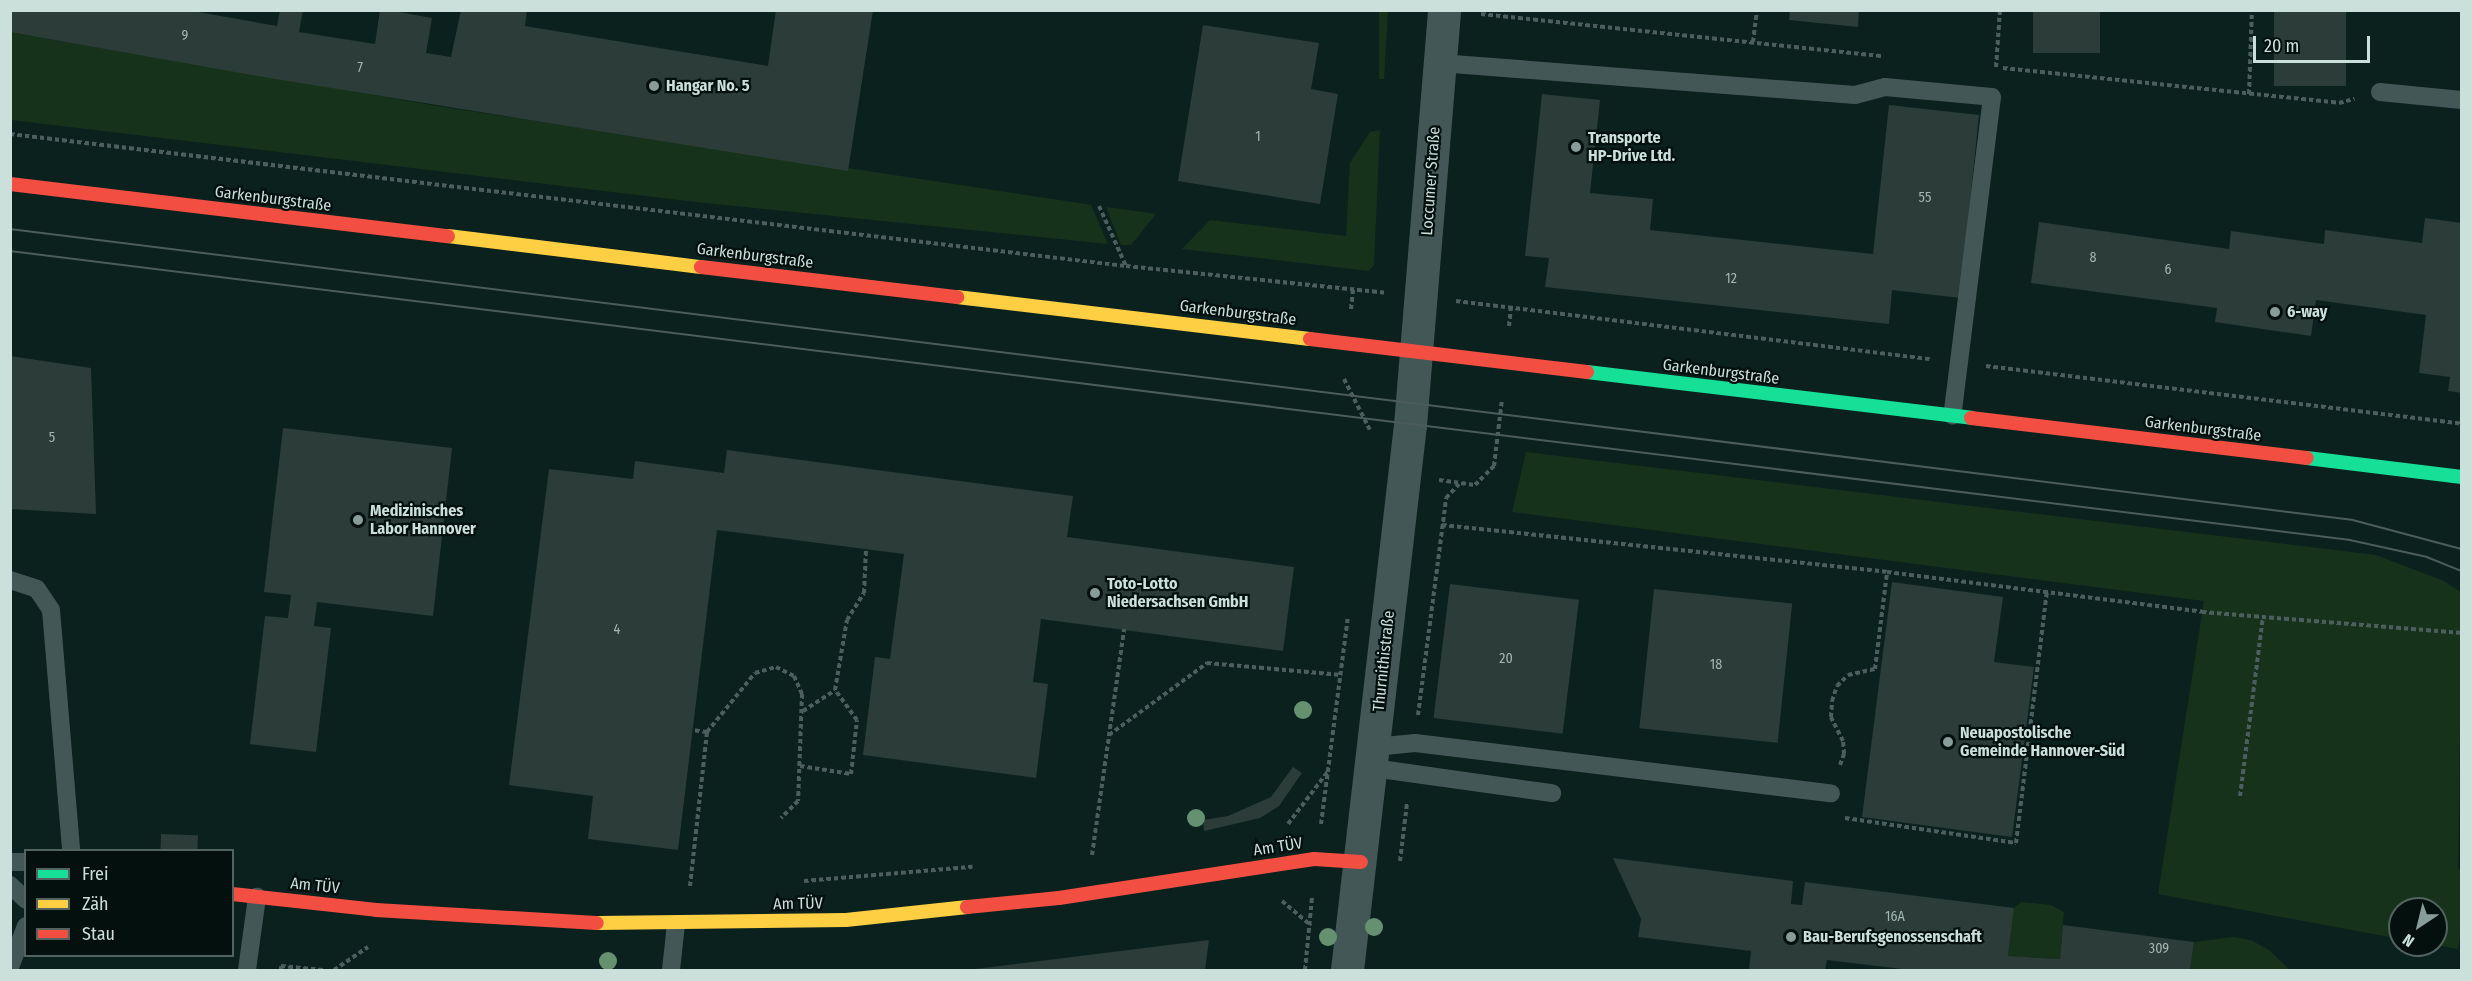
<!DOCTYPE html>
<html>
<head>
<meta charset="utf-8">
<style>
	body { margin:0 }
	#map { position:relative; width:2472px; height:981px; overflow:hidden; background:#0b211e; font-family:"Fira Sans Condensed",sans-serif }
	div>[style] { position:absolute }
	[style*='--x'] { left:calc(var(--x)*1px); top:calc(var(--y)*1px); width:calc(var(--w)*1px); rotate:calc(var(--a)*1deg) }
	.green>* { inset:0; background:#16321b }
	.building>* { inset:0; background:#2c3c38; transform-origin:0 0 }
	.path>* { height:4px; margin-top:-2px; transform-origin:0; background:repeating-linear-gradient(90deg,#4d5e5e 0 4.5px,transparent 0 7.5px) }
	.lane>* { height:18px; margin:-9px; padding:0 9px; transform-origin:9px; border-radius:9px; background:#435757 }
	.street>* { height:33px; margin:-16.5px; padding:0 16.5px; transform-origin:16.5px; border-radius:16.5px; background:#435757 }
	.fast>* { height:14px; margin:-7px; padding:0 7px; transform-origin:7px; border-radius:7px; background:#16e098 }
	.slow>* { height:14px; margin:-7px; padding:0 7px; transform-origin:7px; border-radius:7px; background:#ffcf43 }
	.jam>* { height:14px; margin:-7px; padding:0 7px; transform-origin:7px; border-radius:7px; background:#f24e42 }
	.tram>* { height:1.5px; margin:-0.75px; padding:0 0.75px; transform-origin:0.75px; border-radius:0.75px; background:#4b5c5b }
	.trees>* { width:18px; height:18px; margin:-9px; border-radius:50%; background:#669171 }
	.dots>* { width:16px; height:16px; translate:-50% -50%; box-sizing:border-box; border:3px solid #03100e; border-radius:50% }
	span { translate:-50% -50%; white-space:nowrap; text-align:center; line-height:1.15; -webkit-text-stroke:4.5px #03100e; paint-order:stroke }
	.number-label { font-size:14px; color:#a3b6b2 }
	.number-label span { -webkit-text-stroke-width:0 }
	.poi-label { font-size:16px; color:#cbdfdb; font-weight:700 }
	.left { translate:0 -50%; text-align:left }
	.street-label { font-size:16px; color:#cbdfdb }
	.frame { position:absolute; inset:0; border:12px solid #cbdfdb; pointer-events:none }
	.legend { position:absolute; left:24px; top:849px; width:210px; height:108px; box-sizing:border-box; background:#03100e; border:2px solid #536360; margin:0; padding:8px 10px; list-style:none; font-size:18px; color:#cbdfdb }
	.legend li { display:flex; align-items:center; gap:12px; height:30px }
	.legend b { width:30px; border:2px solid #536360 }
	.north { position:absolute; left:2388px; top:897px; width:60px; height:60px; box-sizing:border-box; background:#03100e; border:2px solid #536360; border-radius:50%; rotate:215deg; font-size:16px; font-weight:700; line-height:24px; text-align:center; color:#cbdfdb }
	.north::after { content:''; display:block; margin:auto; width:21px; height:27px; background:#889c99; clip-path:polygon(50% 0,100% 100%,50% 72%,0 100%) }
	.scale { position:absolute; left:2253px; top:36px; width:117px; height:27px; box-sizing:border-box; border:3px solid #cbdfdb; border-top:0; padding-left:8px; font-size:18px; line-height:21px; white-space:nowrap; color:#cbdfdb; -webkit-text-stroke:4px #03100e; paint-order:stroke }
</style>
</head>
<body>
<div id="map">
	<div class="green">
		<div style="clip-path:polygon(1379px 11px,1388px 11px,1384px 79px,1379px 79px)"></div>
		<div style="clip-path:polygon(10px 32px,443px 107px,1086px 204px,1091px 205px,1108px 244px,696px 202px,11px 120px)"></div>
		<div style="clip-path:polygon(1380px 130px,1374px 265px,1369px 271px,1182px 249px,1210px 220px,1346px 236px,1350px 163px,1370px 132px)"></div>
		<div style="clip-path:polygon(1106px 207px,1136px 211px,1156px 214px,1131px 245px,1121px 245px)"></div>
		<div style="clip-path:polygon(1526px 452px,2376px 555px,2444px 581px,2462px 593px,2458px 868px,2461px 871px,2462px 919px,2458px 949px,2436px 945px,2436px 909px,2400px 909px,2400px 939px,2158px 894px,2204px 601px,1512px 512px)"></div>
		<div style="clip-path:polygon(2021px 902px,2051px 905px,2064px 912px,2060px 959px,2008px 956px,2014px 908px)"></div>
		<div style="clip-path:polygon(2233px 937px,2251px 940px,2269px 950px,2290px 970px,2190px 970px,2194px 942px)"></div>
	</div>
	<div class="building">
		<div style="clip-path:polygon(10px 10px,187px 10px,277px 26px,280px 10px,303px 10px,299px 32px,375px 44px,380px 10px,388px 10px,432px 18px,426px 53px,451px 57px,461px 10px,527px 10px,525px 26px,768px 66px,776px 10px,873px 10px,848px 171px,269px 78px,10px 32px)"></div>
		<div style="clip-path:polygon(1790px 10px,1859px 10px,1858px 27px,1789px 20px)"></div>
		<div style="left:2033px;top:10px;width:67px;height:43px"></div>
		<div style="left:2274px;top:10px;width:72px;height:76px"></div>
		<div style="clip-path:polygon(1203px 25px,1319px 43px,1311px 89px,1338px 94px,1320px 204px,1178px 181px)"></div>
		<div style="clip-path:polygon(1542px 94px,1600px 100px,1590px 193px,1653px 199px,1650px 230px,1873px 254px,1889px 105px,1979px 115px,1960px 298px,1892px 290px,1889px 324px,1545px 287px,1549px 258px,1525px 256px)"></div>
		<div style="clip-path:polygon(2425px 218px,2462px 223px,2462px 393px,2448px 391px,2450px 377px,2419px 373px,2426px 315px,2316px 300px,2311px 336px,2215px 322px,2217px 308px,2031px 283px,2039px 222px,2229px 249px,2231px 231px,2324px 244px,2325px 230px,2422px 243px)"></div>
		<div style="clip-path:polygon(10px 356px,91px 368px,96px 514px,10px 509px)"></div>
		<div style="clip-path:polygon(283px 428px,452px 448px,433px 616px,317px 602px,314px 626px,331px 628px,316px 752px,250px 744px,265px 616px,288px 618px,291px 595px,264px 592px)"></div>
		<div style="clip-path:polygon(727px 450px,1073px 496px,1067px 537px,1294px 567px,1283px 651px,1041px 619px,1033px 682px,1048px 684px,1036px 778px,863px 755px,875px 657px,890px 659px,904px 554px,717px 530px,678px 850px,588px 839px,593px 796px,509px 785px,549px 469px,633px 479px,635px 461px,724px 473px)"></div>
		<div style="clip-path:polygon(1892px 582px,2003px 597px,1994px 662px,2034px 667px,2012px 837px,1862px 817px)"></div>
		<div style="left:1450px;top:584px;width:130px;height:135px;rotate:7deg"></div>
		<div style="left:1654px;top:589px;width:139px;height:140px;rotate:6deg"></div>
		<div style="clip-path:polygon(1293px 767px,1302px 773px,1279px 806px,1260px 818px,1204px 831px,1203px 820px,1228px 816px,1271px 797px)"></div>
		<div style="left:161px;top:834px;width:37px;height:16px;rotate:2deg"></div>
		<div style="clip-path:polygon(1613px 858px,1793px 881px,1791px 904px,1802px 905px,1805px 882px,2014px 908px,2008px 956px,2060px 959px,2063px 925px,2194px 942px,2190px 970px,1910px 970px,1827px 960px,1825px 970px,1749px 970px,1751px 951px,1638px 937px,1641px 919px)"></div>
		<div style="clip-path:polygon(1209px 940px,1205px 970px,975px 970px,975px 969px)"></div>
	</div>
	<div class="path">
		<div style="--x:1481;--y:14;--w:404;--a:6"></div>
		<div style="--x:1753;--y:42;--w:32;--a:-83"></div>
		<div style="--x:1996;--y:67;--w:57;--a:-86"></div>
		<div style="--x:2003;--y:68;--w:338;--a:5.9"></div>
		<div style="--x:2339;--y:103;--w:16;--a:-15"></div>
		<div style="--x:2249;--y:94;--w:84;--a:-88"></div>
		<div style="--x:10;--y:134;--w:1124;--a:6.75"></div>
		<div style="--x:1126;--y:266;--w:261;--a:5.9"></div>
		<div style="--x:1099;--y:206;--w:66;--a:65.8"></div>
		<div style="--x:1456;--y:301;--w:479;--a:7"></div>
		<div style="--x:1351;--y:309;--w:20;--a:-84"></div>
		<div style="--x:1509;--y:326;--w:19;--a:-84"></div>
		<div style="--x:1986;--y:366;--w:480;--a:6.9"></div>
		<div style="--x:1344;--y:379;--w:57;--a:63"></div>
		<div style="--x:1439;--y:480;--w:36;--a:8"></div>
		<div style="--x:1475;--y:485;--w:27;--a:-45"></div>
		<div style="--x:1494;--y:466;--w:67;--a:-83.2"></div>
		<div style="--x:1442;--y:525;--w:447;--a:6"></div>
		<div style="--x:1887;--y:572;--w:318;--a:7.2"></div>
		<div style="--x:2202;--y:612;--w:261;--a:4.6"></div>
		<div style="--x:803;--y:711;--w:38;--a:-33"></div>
		<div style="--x:835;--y:690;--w:71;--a:-80.3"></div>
		<div style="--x:847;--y:620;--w:32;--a:-58"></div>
		<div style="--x:864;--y:593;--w:44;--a:-87.4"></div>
		<div style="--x:1418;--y:715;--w:219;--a:-82.6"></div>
		<div style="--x:1446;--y:498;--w:19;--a:-47"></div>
		<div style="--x:707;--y:732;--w:76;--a:-50.9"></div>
		<div style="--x:755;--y:673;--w:22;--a:-16"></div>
		<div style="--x:776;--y:667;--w:20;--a:27"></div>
		<div style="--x:794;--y:676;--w:20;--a:66"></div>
		<div style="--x:802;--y:694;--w:107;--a:92.1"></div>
		<div style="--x:798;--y:801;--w:24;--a:135"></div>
		<div style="--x:1109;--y:735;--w:122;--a:-36.3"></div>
		<div style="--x:1207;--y:663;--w:135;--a:5.1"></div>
		<div style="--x:1840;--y:765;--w:12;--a:-70"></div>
		<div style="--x:1844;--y:754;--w:13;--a:-94"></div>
		<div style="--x:1843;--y:741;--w:27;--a:-117"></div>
		<div style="--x:1831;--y:717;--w:16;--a:-86"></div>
		<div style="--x:1832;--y:701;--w:16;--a:-72"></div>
		<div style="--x:1837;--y:686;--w:16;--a:-45"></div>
		<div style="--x:1848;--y:675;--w:28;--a:-13"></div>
		<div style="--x:1875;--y:669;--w:98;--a:-82.9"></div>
		<div style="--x:800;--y:766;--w:52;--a:8.9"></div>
		<div style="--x:851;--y:774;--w:54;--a:-83.7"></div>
		<div style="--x:857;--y:720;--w:37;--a:-126"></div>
		<div style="--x:2240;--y:796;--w:180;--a:-82.7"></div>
		<div style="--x:1845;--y:818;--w:173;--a:8.3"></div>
		<div style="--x:2016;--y:843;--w:253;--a:-83"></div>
		<div style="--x:1288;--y:824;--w:68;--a:-52.8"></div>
		<div style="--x:1321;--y:824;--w:209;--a:-82.6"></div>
		<div style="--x:1092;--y:855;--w:228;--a:-81.9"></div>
		<div style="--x:1400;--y:861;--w:58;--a:-83.1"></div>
		<div style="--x:804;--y:881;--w:169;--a:-4.8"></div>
		<div style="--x:690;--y:886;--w:155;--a:-83.7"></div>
		<div style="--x:707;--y:732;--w:15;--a:-172"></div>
		<div style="--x:1282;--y:901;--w:38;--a:40"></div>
		<div style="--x:281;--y:970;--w:4;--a:-90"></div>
		<div style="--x:281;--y:966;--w:42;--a:5.4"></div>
		<div style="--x:334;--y:970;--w:41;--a:-34.1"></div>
		<div style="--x:1305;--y:970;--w:73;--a:-84.5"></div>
	</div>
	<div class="lane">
		<div style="--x:1440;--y:63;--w:416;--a:4.4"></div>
		<div style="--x:1855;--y:95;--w:31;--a:-15"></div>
		<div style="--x:1885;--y:87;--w:107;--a:5.3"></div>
		<div style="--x:1992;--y:97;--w:321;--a:97.1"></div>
		<div style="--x:2380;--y:92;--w:82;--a:5.6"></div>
		<div style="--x:10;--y:580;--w:28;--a:18"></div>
		<div style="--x:37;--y:589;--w:25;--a:56"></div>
		<div style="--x:51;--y:610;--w:241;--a:85.2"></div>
		<div style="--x:1375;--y:747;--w:40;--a:-5.7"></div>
		<div style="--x:1415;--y:743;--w:419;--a:6.9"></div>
		<div style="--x:1373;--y:768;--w:181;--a:8"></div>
		<div style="--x:10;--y:862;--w:16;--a:0"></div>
		<div style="--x:10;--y:885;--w:22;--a:43"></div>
		<div style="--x:10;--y:967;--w:44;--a:-68.7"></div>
		<div style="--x:247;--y:970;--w:74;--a:-82.2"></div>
		<div style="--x:671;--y:970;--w:46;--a:-83.8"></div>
	</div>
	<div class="street">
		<div style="--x:1347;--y:970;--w:549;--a:-83.41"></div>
		<div style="--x:1410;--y:425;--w:416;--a:-85.3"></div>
	</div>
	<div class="fast">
		<div style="--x:1587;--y:372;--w:387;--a:6.8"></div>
		<div style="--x:2307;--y:458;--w:156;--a:7"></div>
	</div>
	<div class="slow">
		<div style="--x:448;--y:236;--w:255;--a:7"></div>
		<div style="--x:957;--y:297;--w:355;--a:6.8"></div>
		<div style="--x:597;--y:923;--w:249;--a:-0.7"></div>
		<div style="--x:846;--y:920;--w:122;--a:-6.1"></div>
	</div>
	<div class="jam">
		<div style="--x:10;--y:184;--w:441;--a:6.8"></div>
		<div style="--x:701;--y:267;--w:258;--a:6.7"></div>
		<div style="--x:1310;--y:339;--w:279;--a:6.8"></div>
		<div style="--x:1971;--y:418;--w:338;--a:6.8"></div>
		<div style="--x:232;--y:894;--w:145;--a:6.3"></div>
		<div style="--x:376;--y:910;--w:221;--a:3.4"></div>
		<div style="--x:967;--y:907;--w:92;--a:-5.6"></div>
		<div style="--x:1059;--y:898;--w:258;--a:-8.7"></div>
		<div style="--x:1314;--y:859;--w:47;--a:3.7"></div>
	</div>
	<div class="tram">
		<div style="--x:10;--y:229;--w:2361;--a:7.08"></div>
		<div style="--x:2353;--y:520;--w:113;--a:14.9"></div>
		<div style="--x:10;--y:251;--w:2358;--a:7.04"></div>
		<div style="--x:2350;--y:540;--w:79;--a:12.4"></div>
		<div style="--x:2427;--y:557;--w:38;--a:22"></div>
	</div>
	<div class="trees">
		<div style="left:1303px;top:710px"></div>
		<div style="left:1196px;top:818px"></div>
		<div style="left:1374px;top:927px"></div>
		<div style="left:1328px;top:937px"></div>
		<div style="left:608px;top:961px"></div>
	</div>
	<div class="dots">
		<div style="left:654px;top:86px;background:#889c99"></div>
		<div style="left:1576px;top:147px;background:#889c99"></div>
		<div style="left:2275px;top:312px;background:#889c99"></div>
		<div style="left:358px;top:520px;background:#889c99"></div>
		<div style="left:1095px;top:593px;background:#889c99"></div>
		<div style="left:1948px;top:742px;background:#889c99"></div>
		<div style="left:1791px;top:937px;background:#889c99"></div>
	</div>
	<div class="number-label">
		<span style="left:185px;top:36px">9</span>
		<span style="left:360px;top:68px">7</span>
		<span style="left:1258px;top:137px">1</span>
		<span style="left:1925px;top:198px">55</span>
		<span style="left:2093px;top:258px">8</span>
		<span style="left:2168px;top:270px">6</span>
		<span style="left:1731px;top:279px">12</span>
		<span style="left:52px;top:438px">5</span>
		<span style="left:617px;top:630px">4</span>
		<span style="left:1506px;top:659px">20</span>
		<span style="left:1716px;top:665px">18</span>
		<span style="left:1895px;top:917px">16A</span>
		<span style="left:2159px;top:949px">309</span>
	</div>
	<div class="poi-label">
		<span class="left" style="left:666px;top:86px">Hangar No. 5</span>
		<span class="left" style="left:1588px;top:147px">Transporte<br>HP-Drive Ltd.</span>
		<span class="left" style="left:2287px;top:312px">6-way</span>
		<span class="left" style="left:370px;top:520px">Medizinisches<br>Labor Hannover</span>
		<span class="left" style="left:1107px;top:593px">Toto-Lotto<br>Niedersachsen GmbH</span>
		<span class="left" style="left:1960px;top:742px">Neuapostolische<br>Gemeinde Hannover-Süd</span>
		<span class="left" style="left:1803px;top:937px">Bau-Berufsgenossenschaft</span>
	</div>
	<div class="street-label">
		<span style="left:1431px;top:181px;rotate:-86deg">Loccumer Straße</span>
		<span style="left:273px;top:199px;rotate:7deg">Garkenburgstraße</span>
		<span style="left:755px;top:256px;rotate:7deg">Garkenburgstraße</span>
		<span style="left:1238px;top:313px;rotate:7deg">Garkenburgstraße</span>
		<span style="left:1721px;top:372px;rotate:7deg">Garkenburgstraße</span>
		<span style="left:2203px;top:429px;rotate:7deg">Garkenburgstraße</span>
		<span style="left:1384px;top:661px;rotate:-84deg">Thurnithistraße</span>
		<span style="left:1278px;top:847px;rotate:-9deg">Am TÜV</span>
		<span style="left:315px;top:886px;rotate:6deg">Am TÜV</span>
		<span style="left:798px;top:904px;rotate:-1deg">Am TÜV</span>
	</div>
	<div class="frame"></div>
	<ul class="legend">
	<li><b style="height:8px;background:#16e098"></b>Frei</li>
	<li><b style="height:8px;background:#ffcf43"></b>Zäh</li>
	<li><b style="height:8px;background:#f24e42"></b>Stau</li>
	</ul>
	<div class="north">N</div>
	<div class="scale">20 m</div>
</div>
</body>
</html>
